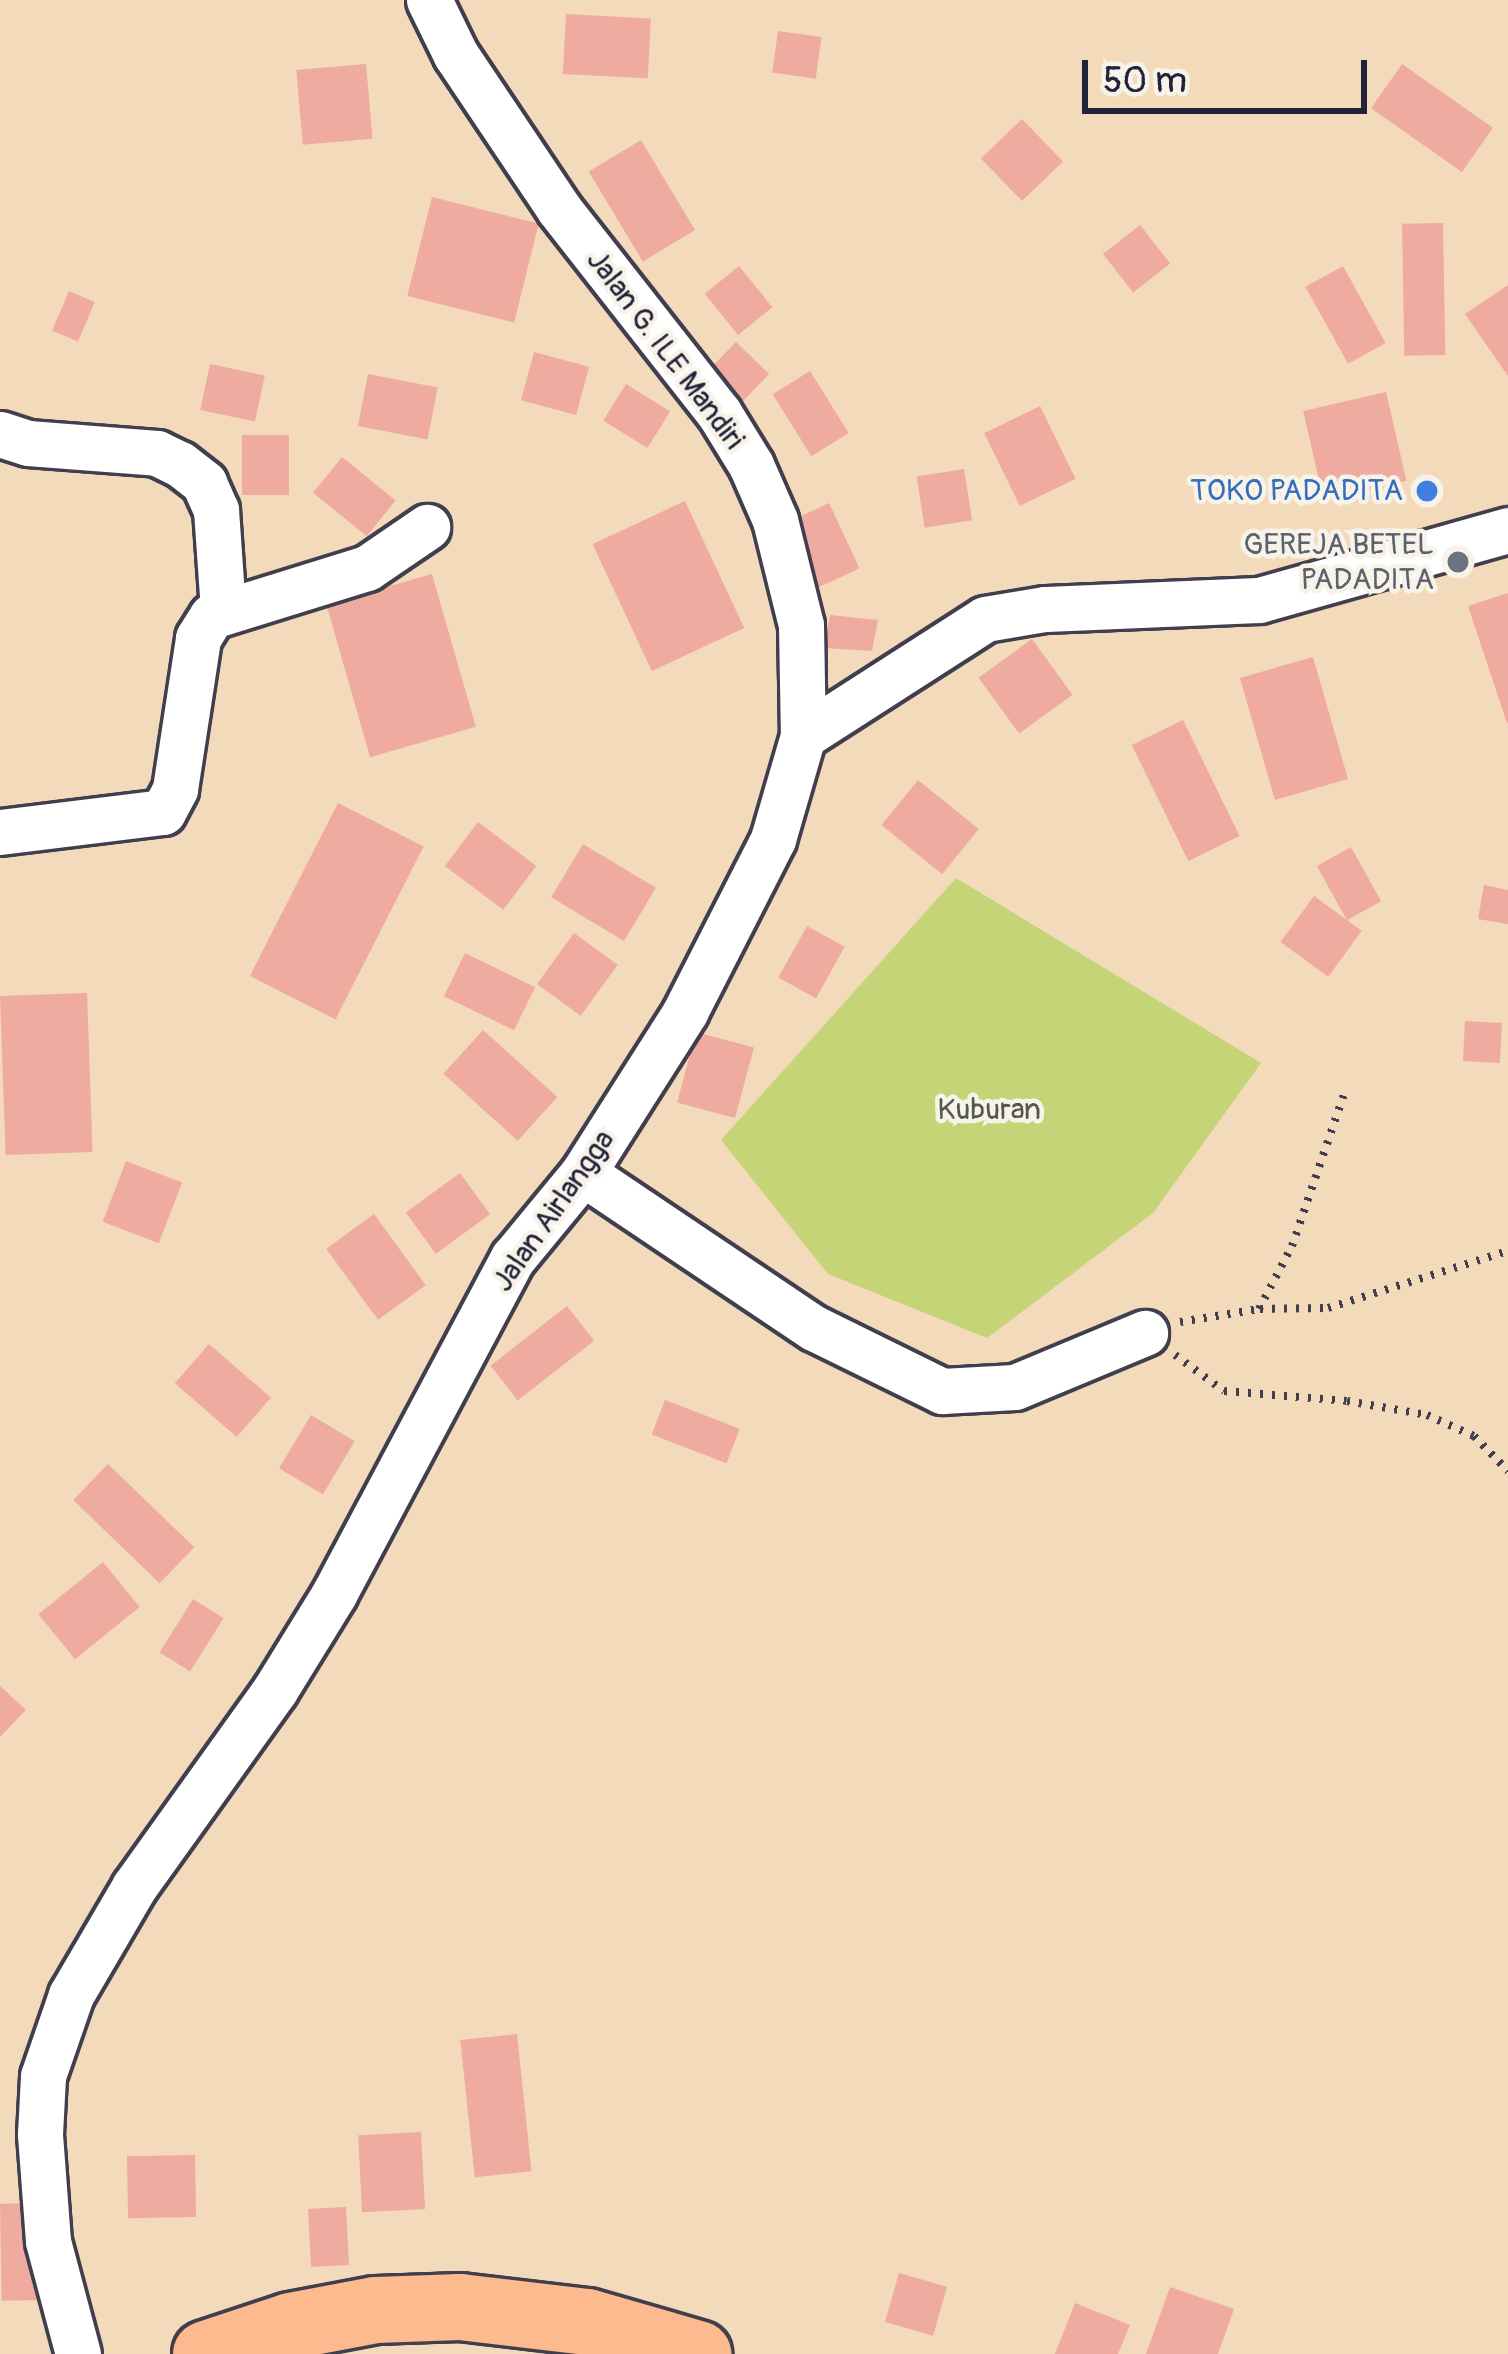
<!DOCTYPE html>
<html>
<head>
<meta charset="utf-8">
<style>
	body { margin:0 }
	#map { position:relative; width:1508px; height:2354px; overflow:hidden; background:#f2dabb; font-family:Pangolin,sans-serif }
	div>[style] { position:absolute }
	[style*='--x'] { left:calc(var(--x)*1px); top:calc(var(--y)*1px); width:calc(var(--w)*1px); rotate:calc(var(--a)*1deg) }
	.green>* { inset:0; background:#c5d476 }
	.building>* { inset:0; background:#efab9f; transform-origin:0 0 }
	.path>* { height:8px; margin-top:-4px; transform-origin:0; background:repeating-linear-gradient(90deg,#413e4e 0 3px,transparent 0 12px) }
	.roads { filter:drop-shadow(3px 0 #413e4e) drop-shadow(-3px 0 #413e4e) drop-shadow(0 3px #413e4e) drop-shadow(0 -3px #413e4e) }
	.minor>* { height:45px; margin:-22.5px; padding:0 22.5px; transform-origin:22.5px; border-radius:22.5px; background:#fff }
	.highway>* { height:66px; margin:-33px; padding:0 33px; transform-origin:33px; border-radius:33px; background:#fcba8e }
	.dots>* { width:33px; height:33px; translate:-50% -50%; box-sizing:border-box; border:6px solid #f7f3e8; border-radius:50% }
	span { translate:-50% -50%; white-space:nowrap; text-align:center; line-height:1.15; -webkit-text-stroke:9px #f7f3e8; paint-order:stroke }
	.street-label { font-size:30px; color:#22223b }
	.shop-label { font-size:30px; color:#366cbe }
	.right { translate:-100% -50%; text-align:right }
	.worship-label { font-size:30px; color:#5b616d }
	.park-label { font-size:30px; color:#53574d }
	.scale { position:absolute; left:1082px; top:60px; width:285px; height:54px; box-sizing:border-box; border:6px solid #22223b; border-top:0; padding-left:15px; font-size:36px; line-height:42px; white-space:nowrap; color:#22223b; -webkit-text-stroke:9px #f7f3e8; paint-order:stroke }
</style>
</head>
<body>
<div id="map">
	<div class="green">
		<div style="clip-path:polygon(956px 878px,1261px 1063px,1153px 1213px,987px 1338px,828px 1274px,721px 1140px)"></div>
	</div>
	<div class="building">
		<div style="left:566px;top:14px;width:85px;height:60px;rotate:3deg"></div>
		<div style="left:778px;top:31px;width:44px;height:42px;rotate:8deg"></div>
		<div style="left:366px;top:64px;width:75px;height:70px;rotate:85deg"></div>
		<div style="left:1402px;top:64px;width:111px;height:54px;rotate:35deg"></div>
		<div style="left:1022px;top:119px;width:59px;height:57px;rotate:46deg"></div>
		<div style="left:641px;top:140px;width:105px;height:61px;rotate:59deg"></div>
		<div style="left:432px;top:197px;width:110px;height:102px;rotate:14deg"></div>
		<div style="left:1443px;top:223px;width:132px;height:41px;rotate:89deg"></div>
		<div style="left:1140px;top:225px;width:49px;height:47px;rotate:52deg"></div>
		<div style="left:739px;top:266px;width:53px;height:44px;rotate:51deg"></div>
		<div style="left:1343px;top:266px;width:88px;height:43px;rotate:61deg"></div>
		<div style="clip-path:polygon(1508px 285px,1508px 376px,1465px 314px)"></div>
		<div style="left:69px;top:291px;width:28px;height:43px;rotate:23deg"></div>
		<div style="left:736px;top:342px;width:46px;height:45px;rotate:44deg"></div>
		<div style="left:534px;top:352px;width:57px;height:50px;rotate:15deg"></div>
		<div style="left:210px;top:364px;width:56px;height:47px;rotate:12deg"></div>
		<div style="left:810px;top:371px;width:73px;height:44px;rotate:58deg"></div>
		<div style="left:368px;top:374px;width:71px;height:53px;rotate:11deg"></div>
		<div style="left:626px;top:384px;width:52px;height:43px;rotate:32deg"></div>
		<div style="left:1386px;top:392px;width:91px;height:85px;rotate:77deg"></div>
		<div style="left:1040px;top:406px;width:81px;height:62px;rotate:64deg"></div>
		<div style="left:242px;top:435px;width:47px;height:60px"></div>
		<div style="left:342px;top:457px;width:69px;height:46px;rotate:39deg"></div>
		<div style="left:964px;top:469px;width:52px;height:48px;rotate:81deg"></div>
		<div style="left:685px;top:501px;width:140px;height:102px;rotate:65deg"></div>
		<div style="left:829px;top:503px;width:72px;height:46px;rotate:65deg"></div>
		<div style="left:432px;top:574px;width:159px;height:110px;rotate:74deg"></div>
		<div style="clip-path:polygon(1508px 593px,1508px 723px,1507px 723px,1468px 606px)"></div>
		<div style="clip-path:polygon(830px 615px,878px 620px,872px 651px,824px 648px)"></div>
		<div style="left:1032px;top:639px;width:69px;height:66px;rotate:54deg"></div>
		<div style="left:1313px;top:657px;width:127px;height:76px;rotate:74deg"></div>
		<div style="left:1183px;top:720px;width:129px;height:57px;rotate:64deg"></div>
		<div style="left:918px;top:780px;width:78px;height:58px;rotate:39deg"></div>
		<div style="left:338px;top:803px;width:96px;height:194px;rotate:27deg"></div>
		<div style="left:478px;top:822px;width:73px;height:55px;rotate:37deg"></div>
		<div style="left:583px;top:844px;width:85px;height:62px;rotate:31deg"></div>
		<div style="left:1351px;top:847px;width:62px;height:39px;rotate:61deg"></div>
		<div style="clip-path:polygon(1484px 885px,1508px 890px,1508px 924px,1478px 919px)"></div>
		<div style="left:1314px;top:896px;width:59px;height:57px;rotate:36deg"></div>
		<div style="left:807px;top:926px;width:43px;height:59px;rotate:29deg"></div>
		<div style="left:574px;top:933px;width:54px;height:63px;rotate:36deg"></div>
		<div style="left:465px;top:953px;width:78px;height:48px;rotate:26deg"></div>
		<div style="left:87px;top:993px;width:159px;height:87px;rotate:88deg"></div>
		<div style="left:1465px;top:1021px;width:37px;height:40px;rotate:3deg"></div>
		<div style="left:483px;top:1030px;width:100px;height:59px;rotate:42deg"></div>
		<div style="left:696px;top:1032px;width:60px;height:73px;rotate:15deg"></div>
		<div style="left:126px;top:1161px;width:60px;height:65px;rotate:21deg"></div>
		<div style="left:460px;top:1173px;width:51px;height:67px;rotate:54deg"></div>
		<div style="left:374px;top:1214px;width:88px;height:59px;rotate:54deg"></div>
		<div style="left:567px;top:1306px;width:44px;height:97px;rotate:52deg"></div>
		<div style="left:209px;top:1344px;width:82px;height:52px;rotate:41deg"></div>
		<div style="left:665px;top:1400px;width:80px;height:37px;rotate:21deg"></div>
		<div style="left:311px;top:1415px;width:51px;height:62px;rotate:31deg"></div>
		<div style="left:108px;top:1464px;width:120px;height:50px;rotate:44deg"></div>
		<div style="left:103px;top:1562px;width:58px;height:83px;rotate:51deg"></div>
		<div style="left:193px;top:1599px;width:36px;height:63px;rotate:32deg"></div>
		<div style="clip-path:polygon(0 1686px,26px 1710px,0 1737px)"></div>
		<div style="left:517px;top:2034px;width:138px;height:57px;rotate:84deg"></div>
		<div style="left:421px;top:2132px;width:77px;height:63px;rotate:87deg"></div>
		<div style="left:195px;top:2155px;width:62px;height:68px;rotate:89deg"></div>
		<div style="left:38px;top:2203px;width:97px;height:38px;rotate:89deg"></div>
		<div style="left:346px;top:2207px;width:58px;height:38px;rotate:87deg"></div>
		<div style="left:899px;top:2273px;width:50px;height:51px;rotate:16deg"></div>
		<div style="clip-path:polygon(1170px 2287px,1234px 2309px,1218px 2354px,1146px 2354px)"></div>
		<div style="clip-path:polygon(1075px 2303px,1130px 2325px,1118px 2354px,1055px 2354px)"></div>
	</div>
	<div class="path">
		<div style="--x:1260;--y:1309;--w:68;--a:-0.8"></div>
		<div style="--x:1328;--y:1308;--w:189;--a:-17.6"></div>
		<div style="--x:1180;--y:1322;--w:80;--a:-9.3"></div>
		<div style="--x:1259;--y:1309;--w:71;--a:-62.4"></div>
		<div style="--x:1292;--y:1246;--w:161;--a:-71.1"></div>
		<div style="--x:1175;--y:1355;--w:61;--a:36.3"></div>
		<div style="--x:1224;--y:1391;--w:123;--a:4.6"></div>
		<div style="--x:1347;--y:1401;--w:81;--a:9.9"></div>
		<div style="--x:1427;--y:1415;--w:51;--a:24.1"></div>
		<div style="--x:1474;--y:1436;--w:49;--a:45.8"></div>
	</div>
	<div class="roads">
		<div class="minor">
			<div style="--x:429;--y:0;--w:61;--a:63.9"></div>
			<div style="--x:456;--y:55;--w:185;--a:56.2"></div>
			<div style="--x:559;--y:209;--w:259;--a:51.9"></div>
			<div style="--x:719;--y:413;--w:61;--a:58.4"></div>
			<div style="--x:751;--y:465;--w:60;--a:66.4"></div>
			<div style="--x:775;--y:520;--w:108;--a:76.1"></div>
			<div style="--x:801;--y:625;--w:111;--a:89"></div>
			<div style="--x:0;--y:434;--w:29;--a:18"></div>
			<div style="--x:28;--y:443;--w:129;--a:4.4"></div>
			<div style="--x:157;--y:453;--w:25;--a:26"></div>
			<div style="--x:180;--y:464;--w:31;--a:38"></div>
			<div style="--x:204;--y:483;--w:30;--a:66"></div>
			<div style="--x:216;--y:510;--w:100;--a:86"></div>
			<div style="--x:0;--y:832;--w:164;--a:-7"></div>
			<div style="--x:163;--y:812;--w:26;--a:-62"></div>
			<div style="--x:175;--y:789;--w:153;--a:-81.3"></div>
			<div style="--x:198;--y:638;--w:26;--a:-58"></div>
			<div style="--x:212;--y:616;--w:162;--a:-17.2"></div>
			<div style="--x:367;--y:568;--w:73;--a:-34.3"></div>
			<div style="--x:583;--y:1173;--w:278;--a:33.9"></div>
			<div style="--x:814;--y:1328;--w:143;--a:26.2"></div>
			<div style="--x:942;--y:1391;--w:73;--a:-3.1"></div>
			<div style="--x:1015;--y:1387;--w:141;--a:-22.6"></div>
			<div style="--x:78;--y:2354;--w:117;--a:-104.9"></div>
			<div style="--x:48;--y:2241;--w:107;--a:-94.3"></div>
			<div style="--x:40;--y:2134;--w:58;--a:-87"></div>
			<div style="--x:43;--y:2076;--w:86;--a:-70.9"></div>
			<div style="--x:71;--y:1995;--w:125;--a:-59.7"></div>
			<div style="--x:134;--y:1887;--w:242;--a:-54.4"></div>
			<div style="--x:275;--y:1690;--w:113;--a:-58.4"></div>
			<div style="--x:334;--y:1594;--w:381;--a:-62"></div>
			<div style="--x:513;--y:1258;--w:110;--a:-50.5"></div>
			<div style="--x:583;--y:1173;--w:191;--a:-57.6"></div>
			<div style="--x:685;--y:1012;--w:194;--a:-63"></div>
			<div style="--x:773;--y:839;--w:107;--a:-73.8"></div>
			<div style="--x:803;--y:736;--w:216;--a:-32.7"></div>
			<div style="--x:985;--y:619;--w:61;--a:-9.5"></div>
			<div style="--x:1045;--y:609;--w:214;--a:-2.4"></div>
			<div style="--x:1259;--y:600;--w:259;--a:-15.7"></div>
		</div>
		<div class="highway">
			<div style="--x:206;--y:2354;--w:89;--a:-18.2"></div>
			<div style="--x:291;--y:2326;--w:86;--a:-10.7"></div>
			<div style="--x:376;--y:2310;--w:84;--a:-2"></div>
			<div style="--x:460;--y:2307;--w:128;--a:6.7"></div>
			<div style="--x:587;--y:2322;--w:116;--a:16.1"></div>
		</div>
	</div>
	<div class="dots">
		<div style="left:1427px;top:491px;background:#3f7fe0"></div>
		<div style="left:1458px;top:562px;background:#6b7280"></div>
	</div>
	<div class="street-label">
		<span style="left:665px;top:350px;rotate:53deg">Jalan G. ILE Mandiri</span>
		<span style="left:554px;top:1211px;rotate:-55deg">Jalan Airlangga</span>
	</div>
	<div class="shop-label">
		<span class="right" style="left:1403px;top:491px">TOKO PADADITA</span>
	</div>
	<div class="worship-label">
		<span class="right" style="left:1434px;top:562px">GEREJA BETEL<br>PADADITA</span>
	</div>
	<div class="park-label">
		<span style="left:989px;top:1110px">Kuburan</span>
	</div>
	<div class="scale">50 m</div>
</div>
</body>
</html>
